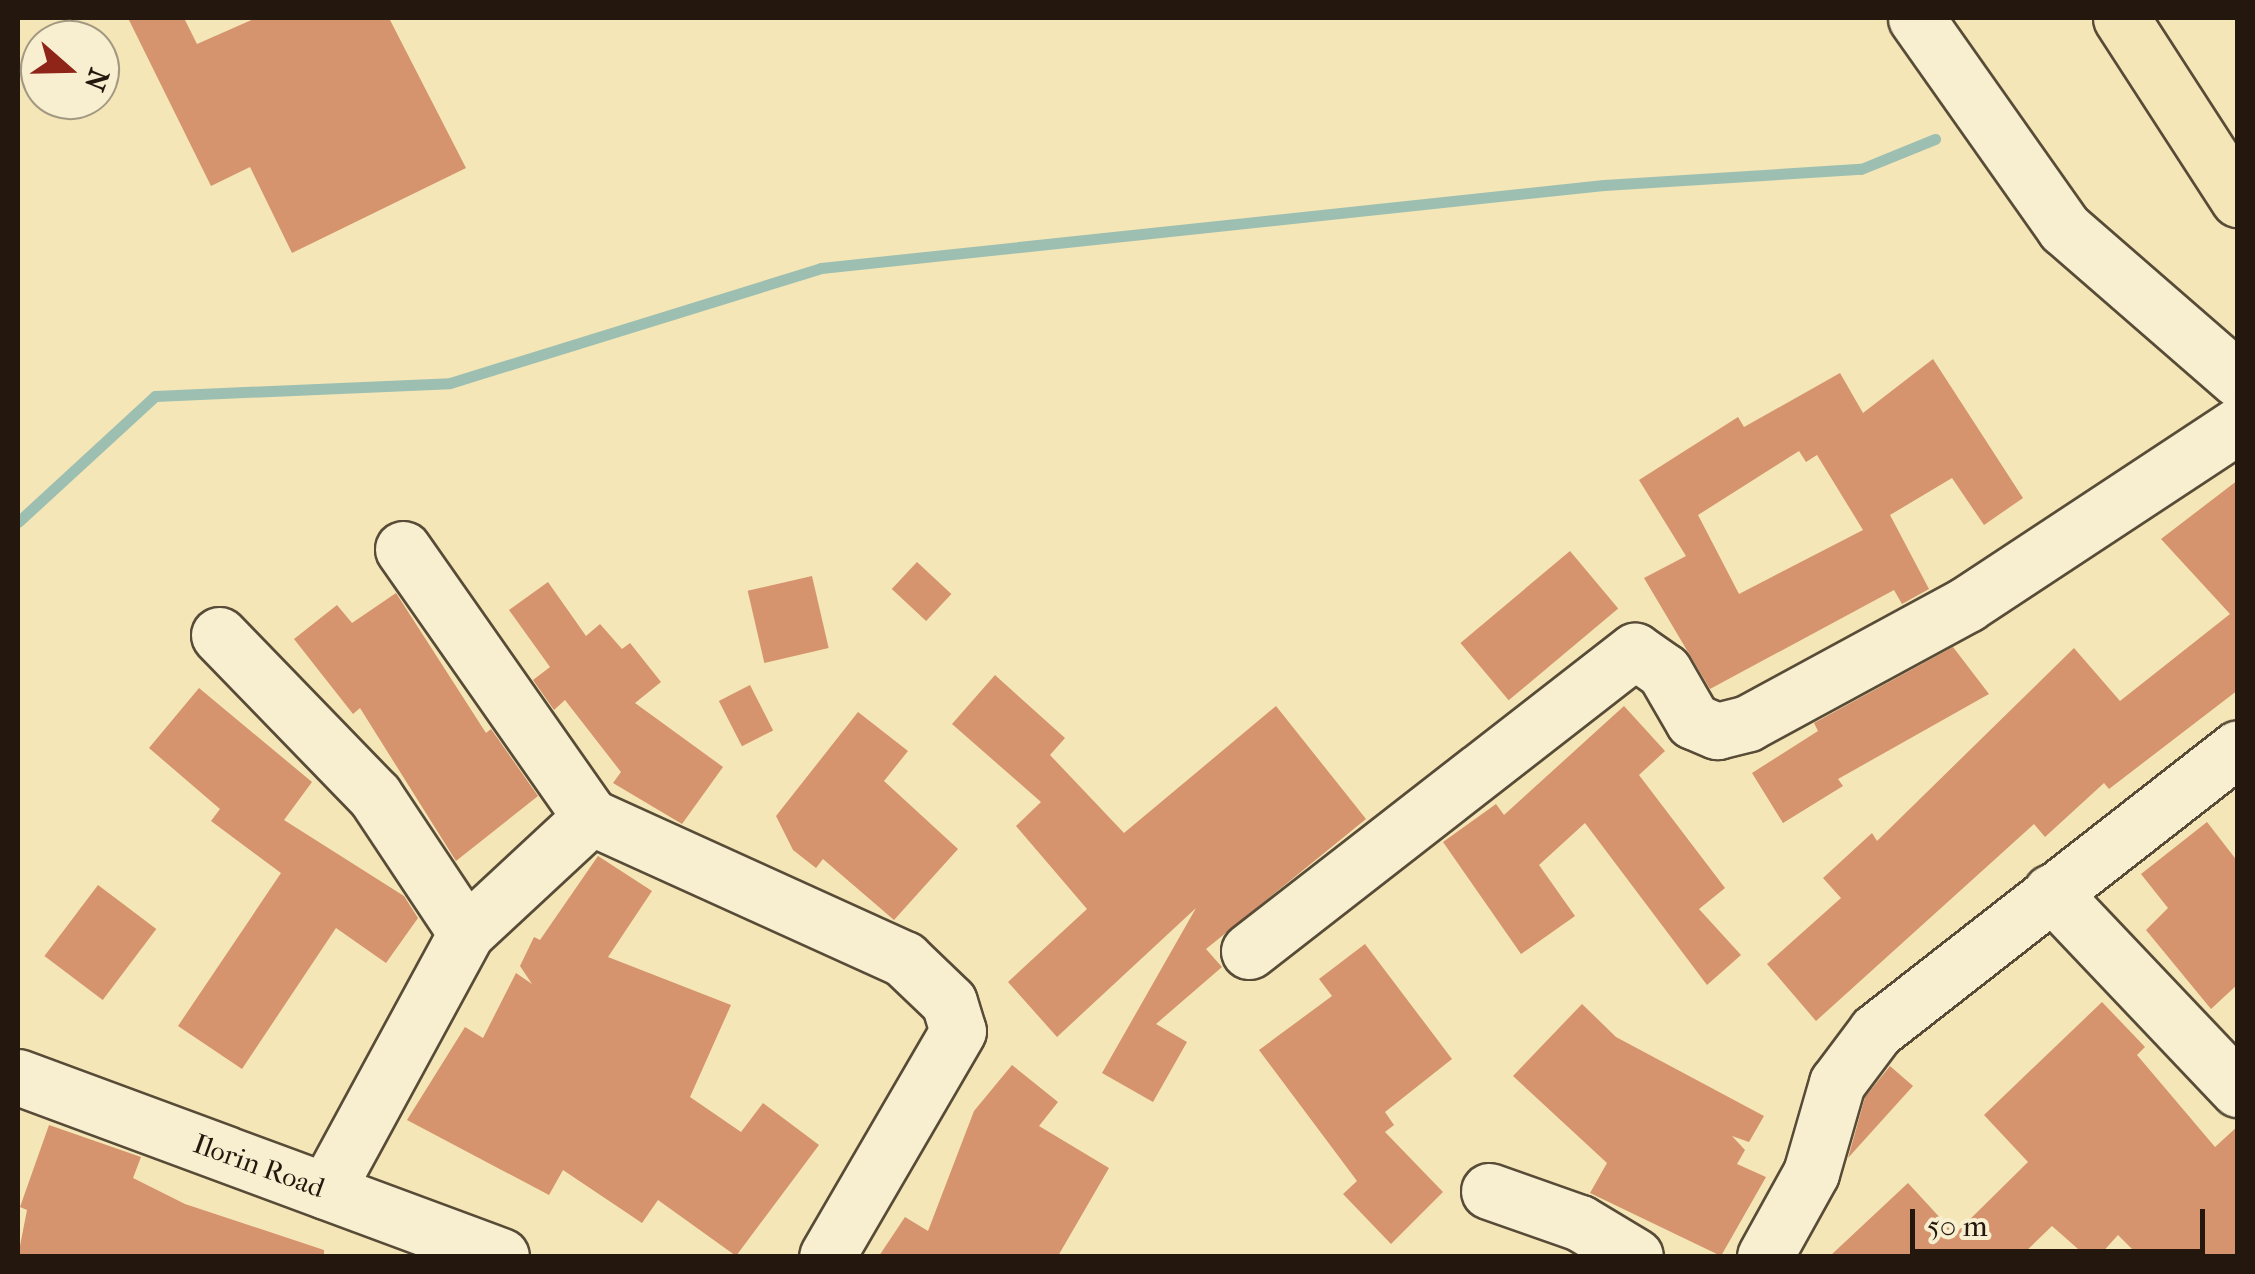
<!DOCTYPE html>
<html>
<head>
<meta charset="utf-8">
<style>
	body { margin:0 }
	#map { position:relative; width:2255px; height:1274px; overflow:hidden; background:#f4e6b6; font-family:"IM FELL French Canon",serif }
	div>[style] { position:absolute }
	[style*='--x'] { left:calc(var(--x)*1px); top:calc(var(--y)*1px); width:calc(var(--w)*1px); rotate:calc(var(--a)*1deg) }
	.stream>* { height:11px; margin:-5.5px; padding:0 5.5px; transform-origin:5.5px; border-radius:5.5px; background:#9cbfb2 }
	.building>* { inset:0; background:#d5946d; transform-origin:0 0 }
	.roads { filter:drop-shadow(2px 0 #584c38) drop-shadow(-2px 0 #584c38) drop-shadow(0 2px #584c38) drop-shadow(0 -2px #584c38) }
	.minor>* { height:55px; margin:-27.5px; padding:0 27.5px; transform-origin:27.5px; border-radius:27.5px; background:#f8efd0 }
	.major>* { height:55px; margin:-27.5px; padding:0 27.5px; transform-origin:27.5px; border-radius:27.5px; background:#f4e6b6 }
	span { translate:-50% -50%; white-space:nowrap; text-align:center; line-height:1.15; -webkit-text-stroke:9px #f8efd0; paint-order:stroke }
	.street-label { font-size:28px; color:#24180e }
	.frame { position:absolute; inset:0; border:20px solid #24180e; pointer-events:none }
	.north { position:absolute; left:20px; top:20px; width:100px; height:100px; box-sizing:border-box; background:#f8efd0; border:2px solid #a39982; border-radius:50%; rotate:110deg; font-size:28px; font-weight:700; line-height:40px; text-align:center; color:#24180e }
	.north::after { content:''; display:block; margin:auto; width:35px; height:45px; background:#8f2418; clip-path:polygon(50% 0,100% 100%,50% 72%,0 100%) }
	.scale { position:absolute; left:1910px; top:1209px; width:295px; height:45px; box-sizing:border-box; border:5px solid #24180e; border-top:0; padding-left:12px; font-size:30px; line-height:35px; white-space:nowrap; color:#24180e; -webkit-text-stroke:8px #f8efd0; paint-order:stroke }
</style>
</head>
<body>
<div id="map">
	<div class="stream">
		<div style="--x:18;--y:522;--w:186;--a:-42.6"></div>
		<div style="--x:155;--y:396;--w:295;--a:-2.5"></div>
		<div style="--x:450;--y:383;--w:388;--a:-17.2"></div>
		<div style="--x:821;--y:268;--w:787;--a:-6.05"></div>
		<div style="--x:1604;--y:185;--w:257;--a:-3.6"></div>
		<div style="--x:1861;--y:169;--w:80;--a:-22.1"></div>
	</div>
	<div class="building">
		<div style="clip-path:polygon(128px 18px,184px 18px,197px 44px,256px 18px,389px 18px,466px 168px,292px 253px,250px 167px,211px 186px)"></div>
		<div style="clip-path:polygon(evenodd,1933px 359px,2023px 498px,1984px 525px,1952px 478px,1890px 515px,1929px 589px,1902px 604px,1894px 590px,1710px 689px,1644px 578px,1686px 556px,1639px 480px,1738px 417px,1744px 427px,1840px 373px,1863px 413px,1933px 359px,1799px 451px,1806px 462px,1817px 455px,1863px 530px,1739px 594px,1698px 515px,1799px 451px)"></div>
		<div style="clip-path:polygon(2238px 480px,2238px 690px,2109px 789px,2104px 783px,2045px 837px,2034px 824px,1816px 1021px,1767px 964px,1841px 898px,1823px 878px,1872px 833px,1877px 841px,2074px 648px,2120px 701px,2230px 614px,2161px 539px)"></div>
		<div style="left:1570px;top:551px;width:75px;height:143px;rotate:50deg"></div>
		<div style="left:917px;top:562px;width:47px;height:37px;rotate:43deg"></div>
		<div style="left:812px;top:576px;width:74px;height:66px;rotate:77deg"></div>
		<div style="clip-path:polygon(548px 582px,586px 636px,600px 624px,622px 649px,630px 643px,661px 682px,635px 703px,723px 767px,682px 824px,613px 783px,621px 772px,565px 700px,554px 710px,533px 680px,550px 667px,509px 610px)"></div>
		<div style="clip-path:polygon(396px 593px,486px 733px,491px 729px,538px 796px,456px 861px,360px 708px,353px 714px,294px 639px,337px 605px,352px 623px)"></div>
		<div style="clip-path:polygon(1953px 647px,1989px 694px,1838px 779px,1843px 786px,1783px 823px,1752px 773px,1818px 731px,1814px 723px)"></div>
		<div style="clip-path:polygon(995px 675px,1065px 738px,1050px 755px,1124px 833px,1276px 706px,1366px 819px,1206px 949px,1222px 967px,1156px 1024px,1187px 1042px,1153px 1102px,1102px 1073px,1196px 908px,1057px 1037px,1008px 982px,1087px 909px,1016px 826px,1041px 802px,952px 724px)"></div>
		<div style="left:750px;top:685px;width:51px;height:35px;rotate:63deg"></div>
		<div style="clip-path:polygon(199px 688px,312px 782px,284px 820px,404px 896px,418px 918px,386px 963px,336px 928px,242px 1069px,178px 1026px,281px 873px,211px 821px,220px 809px,149px 748px)"></div>
		<div style="clip-path:polygon(1624px 706px,1665px 751px,1639px 775px,1725px 888px,1699px 909px,1741px 955px,1707px 985px,1585px 823px,1539px 865px,1575px 916px,1521px 954px,1443px 842px,1496px 804px,1504px 815px)"></div>
		<div style="clip-path:polygon(858px 712px,908px 751px,884px 781px,958px 849px,894px 920px,823px 859px,816px 868px,793px 850px,776px 816px)"></div>
		<div style="clip-path:polygon(2207px 822px,2238px 862px,2238px 984px,2211px 1009px,2146px 930px,2168px 908px,2141px 874px)"></div>
		<div style="clip-path:polygon(598px 856px,652px 891px,608px 957px,731px 1005px,690px 1097px,741px 1132px,763px 1103px,819px 1145px,736px 1256px,658px 1200px,642px 1223px,563px 1170px,549px 1195px,407px 1120px,465px 1027px,483px 1038px,516px 973px,532px 984px,520px 966px,534px 937px,540px 940px)"></div>
		<div style="left:98px;top:885px;width:73px;height:89px;rotate:37deg"></div>
		<div style="clip-path:polygon(1365px 944px,1452px 1059px,1385px 1112px,1394px 1125px,1385px 1132px,1443px 1192px,1391px 1244px,1343px 1194px,1357px 1181px,1259px 1050px,1332px 996px,1319px 979px)"></div>
		<div style="clip-path:polygon(2102px 1002px,2145px 1047px,2137px 1055px,2215px 1147px,2238px 1126px,2238px 1256px,2139px 1256px,2118px 1235px,2099px 1256px,2086px 1256px,2052px 1226px,2021px 1256px,1830px 1256px,1908px 1183px,1955px 1234px,2028px 1162px,1984px 1115px)"></div>
		<div style="clip-path:polygon(1582px 1004px,1616px 1037px,1764px 1116px,1749px 1142px,1732px 1136px,1745px 1150px,1737px 1164px,1766px 1177px,1721px 1256px,1590px 1193px,1607px 1163px,1513px 1076px)"></div>
		<div style="clip-path:polygon(1012px 1065px,1058px 1102px,1039px 1126px,1109px 1168px,1058px 1256px,879px 1256px,905px 1217px,928px 1231px,974px 1111px)"></div>
		<div style="clip-path:polygon(1890px 1066px,1913px 1086px,1848px 1158px,1865px 1097px)"></div>
		<div style="clip-path:polygon(49px 1125px,141px 1157px,133px 1178px,185px 1204px,324px 1250px,324px 1256px,18px 1256px,27px 1210px,20px 1207px)"></div>
	</div>
	<div class="roads">
		<div class="minor">
			<div style="--x:1916;--y:18;--w:257;--a:54.8"></div>
			<div style="--x:2064;--y:228;--w:230;--a:41"></div>
			<div style="--x:403;--y:549;--w:327;--a:55"></div>
			<div style="--x:591;--y:817;--w:344;--a:24.4"></div>
			<div style="--x:904;--y:959;--w:62;--a:43.7"></div>
			<div style="--x:949;--y:1002;--w:30;--a:73"></div>
			<div style="--x:958;--y:1031;--w:260;--a:120.2"></div>
			<div style="--x:219;--y:635;--w:224;--a:45.9"></div>
			<div style="--x:375;--y:796;--w:164;--a:56.4"></div>
			<div style="--x:2051;--y:892;--w:272;--a:46.5"></div>
			<div style="--x:1249;--y:951;--w:489;--a:-37.9"></div>
			<div style="--x:1635;--y:651;--w:35;--a:35"></div>
			<div style="--x:1664;--y:671;--w:58;--a:59.9"></div>
			<div style="--x:1693;--y:721;--w:26;--a:23"></div>
			<div style="--x:1717;--y:731;--w:32;--a:-14"></div>
			<div style="--x:1748;--y:723;--w:249;--a:-28.5"></div>
			<div style="--x:1967;--y:604;--w:325;--a:-33.4"></div>
			<div style="--x:18;--y:1077;--w:515;--a:20.33"></div>
			<div style="--x:326;--y:1191;--w:294;--a:-61.5"></div>
			<div style="--x:466;--y:933;--w:171;--a:-42.9"></div>
			<div style="--x:1489;--y:1191;--w:96;--a:19.4"></div>
			<div style="--x:1580;--y:1223;--w:64;--a:31"></div>
			<div style="--x:1765;--y:1256;--w:95;--a:-61"></div>
			<div style="--x:1811;--y:1173;--w:94;--a:-73.9"></div>
			<div style="--x:1837;--y:1083;--w:65;--a:-53.1"></div>
			<div style="--x:1876;--y:1031;--w:459;--a:-38"></div>
		</div>
		<div class="major">
			<div style="--x:2121;--y:18;--w:216;--a:57.1"></div>
		</div>
	</div>
	<div class="street-label">
		<span style="left:259px;top:1166px;rotate:20deg">Ilorin Road</span>
	</div>
	<div class="frame"></div>
	<div class="north">N</div>
	<div class="scale">50 m</div>
</div>
</body>
</html>
